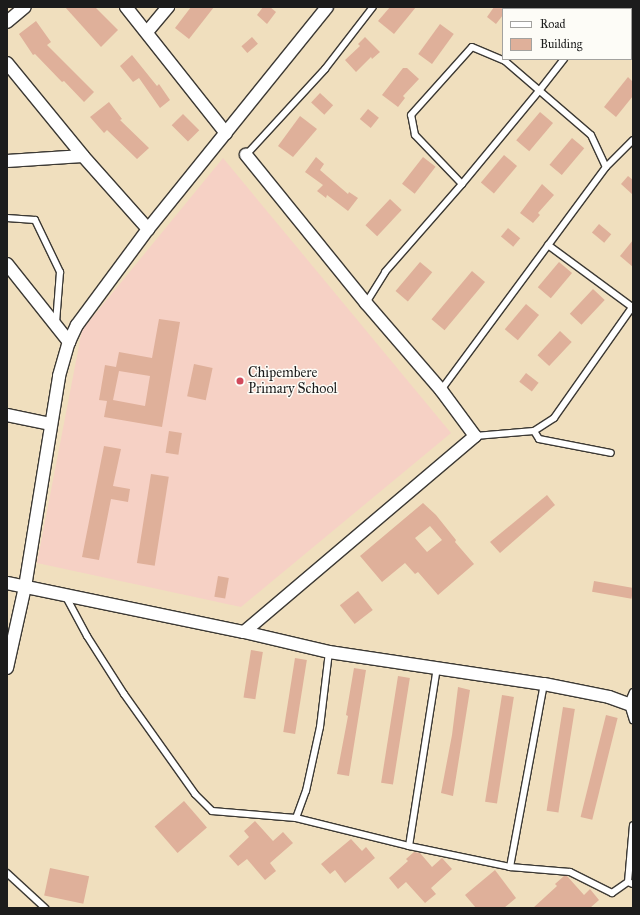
<!DOCTYPE html>
<html>
<head>
<meta charset="utf-8">
<style>
	body { margin:0 }
	#map { position:relative; width:640px; height:915px; overflow:hidden; background:#f0dfbe; font-family:"IM FELL Great Primer",serif }
	div>[style] { position:absolute }
	[style*='--x'] { left:calc(var(--x)*1px); top:calc(var(--y)*1px); width:calc(var(--w)*1px); rotate:calc(var(--a)*1deg) }
	.built>* { inset:0; background:#f6d1c5 }
	.building>* { inset:0; background:#dfb09a; transform-origin:0 0 }
	.roads { filter:drop-shadow(1px 0 #3c3934) drop-shadow(-1px 0 #3c3934) drop-shadow(0 1px #3c3934) drop-shadow(0 -1px #3c3934) }
	.lane>* { height:6px; margin:-3px; padding:0 3px; transform-origin:3px; border-radius:3px; background:#fff }
	.street>* { height:12px; margin:-6px; padding:0 6px; transform-origin:6px; border-radius:6px; background:#fff }
	.dots>* { width:11px; height:11px; translate:-50% -50%; box-sizing:border-box; border:2px solid #fdfcf7; border-radius:50% }
	span { translate:-50% -50%; white-space:nowrap; text-align:center; line-height:1.15; -webkit-text-stroke:3px #fdfcf7; paint-order:stroke }
	.poi-label { font-size:14px; color:#1c1c1c }
	.left { translate:0 -50%; text-align:left }
	.frame { position:absolute; inset:0; border:8px solid #1c1c1c; pointer-events:none }
	.legend { position:absolute; left:502px; top:8px; width:130px; height:52px; box-sizing:border-box; background:#fdfcf7; border:1px solid #a3a29f; margin:0; padding:5px 7px; list-style:none; font-size:12px; color:#1c1c1c }
	.legend li { display:flex; align-items:center; gap:8px; height:20px }
	.legend b { width:20px; border:1px solid #a3a29f }
</style>
</head>
<body>
<div id="map">
	<div class="built">
		<div style="clip-path:polygon(223px 158px,451px 433px,241px 607px,37px 563px,82px 330px)"></div>
	</div>
	<div class="building">
		<div style="clip-path:polygon(65px 7px,95px 7px,118px 30px,101px 47px)"></div>
		<div style="clip-path:polygon(191px 7px,214px 7px,189px 39px,175px 28px)"></div>
		<div style="clip-path:polygon(263px 7px,270px 7px,276px 12px,267px 24px,257px 15px)"></div>
		<div style="clip-path:polygon(390px 7px,416px 7px,394px 34px,378px 21px)"></div>
		<div style="clip-path:polygon(494px 7px,503px 7px,503px 15px,496px 24px,487px 17px)"></div>
		<div style="clip-path:polygon(36px 21px,51px 42px,47px 45px,94px 92px,84px 102px,64px 81px,62px 82px,35px 54px,33px 55px,19px 34px)"></div>
		<div style="left:440px;top:24px;width:17px;height:37px;rotate:36deg"></div>
		<div style="left:252px;top:37px;width:9px;height:14px;rotate:49deg"></div>
		<div style="clip-path:polygon(365px 37px,380px 52px,372px 59px,371px 57px,356px 72px,345px 60px,360px 46px,358px 44px)"></div>
		<div style="clip-path:polygon(132px 55px,157px 86px,159px 84px,170px 100px,160px 108px,139px 78px,133px 82px,120px 66px)"></div>
		<div style="clip-path:polygon(403px 68px,407px 68px,419px 79px,403px 96px,405px 98px,398px 107px,382px 95px)"></div>
		<div style="clip-path:polygon(628px 77px,633px 82px,633px 96px,616px 117px,604px 107px)"></div>
		<div style="left:320px;top:93px;width:18px;height:13px;rotate:43deg"></div>
		<div style="clip-path:polygon(109px 102px,122px 119px,120px 120px,149px 148px,137px 159px,107px 130px,104px 133px,90px 117px)"></div>
		<div style="left:368px;top:109px;width:14px;height:13px;rotate:39deg"></div>
		<div style="left:540px;top:112px;width:17px;height:37px;rotate:40deg"></div>
		<div style="left:183px;top:114px;width:23px;height:16px;rotate:45deg"></div>
		<div style="clip-path:polygon(300px 116px,317px 129px,293px 157px,278px 146px)"></div>
		<div style="left:572px;top:138px;width:16px;height:35px;rotate:40deg"></div>
		<div style="left:504px;top:155px;width:17px;height:36px;rotate:40deg"></div>
		<div style="clip-path:polygon(316px 157px,324px 164px,320px 170px,348px 194px,349px 192px,358px 198px,348px 211px,327px 195px,326px 198px,317px 191px,323px 185px,305px 172px)"></div>
		<div style="left:423px;top:157px;width:16px;height:34px;rotate:38deg"></div>
		<div style="clip-path:polygon(628px 176px,633px 180px,633px 195px,621px 184px)"></div>
		<div style="clip-path:polygon(542px 184px,554px 195px,538px 213px,540px 215px,533px 223px,520px 213px)"></div>
		<div style="left:390px;top:199px;width:16px;height:36px;rotate:43deg"></div>
		<div style="left:599px;top:224px;width:16px;height:11px;rotate:40deg"></div>
		<div style="left:508px;top:228px;width:16px;height:11px;rotate:40deg"></div>
		<div style="clip-path:polygon(633px 240px,633px 267px,620px 256px)"></div>
		<div style="left:420px;top:262px;width:16px;height:38px;rotate:40deg"></div>
		<div style="left:559px;top:262px;width:17px;height:33px;rotate:40deg"></div>
		<div style="left:472px;top:271px;width:17px;height:63px;rotate:40deg"></div>
		<div style="left:593px;top:289px;width:16px;height:34px;rotate:43deg"></div>
		<div style="left:526px;top:304px;width:17px;height:33px;rotate:40deg"></div>
		<div style="clip-path:polygon(evenodd,159px 319px,180px 322px,162px 427px,104px 417px,107px 401px,99px 400px,105px 365px,116px 367px,119px 352px,152px 358px,159px 319px,119px 371px,150px 376px,145px 406px,113px 400px,119px 371px)"></div>
		<div style="left:560px;top:331px;width:16px;height:33px;rotate:43deg"></div>
		<div style="left:194px;top:364px;width:19px;height:33px;rotate:12deg"></div>
		<div style="left:526px;top:373px;width:16px;height:11px;rotate:38deg"></div>
		<div style="left:169px;top:431px;width:13px;height:22px;rotate:9deg"></div>
		<div style="clip-path:polygon(104px 446px,121px 449px,113px 486px,130px 489px,128px 502px,111px 499px,99px 560px,82px 557px)"></div>
		<div style="left:151px;top:474px;width:18px;height:90px;rotate:9deg"></div>
		<div style="clip-path:polygon(547px 495px,555px 505px,500px 553px,490px 542px)"></div>
		<div style="clip-path:polygon(evenodd,423px 503px,436px 515px,456px 540px,455px 542px,474px 564px,438px 595px,418px 572px,415px 574px,405px 563px,382px 582px,360px 556px,423px 503px,430px 526px,442px 540px,427px 552px,415px 538px,430px 526px)"></div>
		<div style="left:218px;top:576px;width:11px;height:21px;rotate:10deg"></div>
		<div style="left:594px;top:581px;width:40px;height:11px;rotate:10deg"></div>
		<div style="left:358px;top:591px;width:24px;height:23px;rotate:52deg"></div>
		<div style="left:251px;top:650px;width:12px;height:48px;rotate:9deg"></div>
		<div style="left:295px;top:658px;width:12px;height:75px;rotate:9deg"></div>
		<div style="clip-path:polygon(354px 668px,366px 670px,349px 776px,337px 774px,348px 716px,346px 715px)"></div>
		<div style="left:398px;top:676px;width:12px;height:108px;rotate:9deg"></div>
		<div style="clip-path:polygon(458px 687px,470px 690px,453px 796px,441px 793px,452px 735px)"></div>
		<div style="left:502px;top:695px;width:12px;height:108px;rotate:9deg"></div>
		<div style="left:563px;top:707px;width:12px;height:105px;rotate:9deg"></div>
		<div style="left:606px;top:715px;width:12px;height:105px;rotate:14deg"></div>
		<div style="left:184px;top:801px;width:35px;height:39px;rotate:49deg"></div>
		<div style="clip-path:polygon(255px 821px,273px 841px,283px 832px,293px 843px,270px 863px,276px 871px,265px 880px,247px 859px,238px 866px,229px 856px,249px 837px,244px 831px)"></div>
		<div style="clip-path:polygon(351px 839px,362px 851px,366px 847px,375px 858px,345px 883px,335px 870px,330px 874px,321px 864px)"></div>
		<div style="clip-path:polygon(414px 852px,420px 853px,432px 867px,442px 858px,452px 869px,431px 888px,436px 894px,425px 903px,406px 882px,398px 889px,389px 878px,408px 861px,406px 859px)"></div>
		<div style="left:50px;top:868px;width:40px;height:28px;rotate:12deg"></div>
		<div style="clip-path:polygon(495px 870px,516px 898px,504px 908px,476px 908px,465px 895px)"></div>
		<div style="clip-path:polygon(564px 876px,567px 876px,584px 895px,590px 889px,599px 900px,590px 908px,533px 908px,557px 886px,555px 884px)"></div>
	</div>
	<div class="roads">
		<div class="lane">
			<div style="--x:591;--y:9;--w:2;--a:-90"></div>
			<div style="--x:246;--y:155;--w:117;--a:-47.4"></div>
			<div style="--x:325;--y:69;--w:78;--a:-52.3"></div>
			<div style="--x:462;--y:184;--w:68;--a:-133.8"></div>
			<div style="--x:415;--y:135;--w:20;--a:-101"></div>
			<div style="--x:411;--y:115;--w:91;--a:-48.1"></div>
			<div style="--x:472;--y:47;--w:36;--a:23"></div>
			<div style="--x:505;--y:61;--w:113;--a:40.7"></div>
			<div style="--x:591;--y:135;--w:35;--a:65"></div>
			<div style="--x:7;--y:218;--w:28;--a:4"></div>
			<div style="--x:35;--y:220;--w:58;--a:64.3"></div>
			<div style="--x:60;--y:272;--w:51;--a:94.5"></div>
			<div style="--x:548;--y:245;--w:104;--a:36.4"></div>
			<div style="--x:366;--y:303;--w:36;--a:-58"></div>
			<div style="--x:385;--y:272;--w:117;--a:-48.8"></div>
			<div style="--x:462;--y:184;--w:121;--a:-50.4"></div>
			<div style="--x:539;--y:91;--w:41;--a:-52"></div>
			<div style="--x:441;--y:390;--w:277;--a:-53.5"></div>
			<div style="--x:606;--y:167;--w:38;--a:-45"></div>
			<div style="--x:534;--y:431;--w:9;--a:58"></div>
			<div style="--x:539;--y:439;--w:73;--a:11"></div>
			<div style="--x:475;--y:436;--w:59;--a:-4.8"></div>
			<div style="--x:534;--y:431;--w:24;--a:-33"></div>
			<div style="--x:554;--y:418;--w:137;--a:-54.8"></div>
			<div style="--x:65;--y:595;--w:47;--a:61.8"></div>
			<div style="--x:87;--y:636;--w:69;--a:57.5"></div>
			<div style="--x:124;--y:694;--w:123;--a:54.6"></div>
			<div style="--x:195;--y:794;--w:24;--a:45"></div>
			<div style="--x:212;--y:811;--w:84;--a:4.8"></div>
			<div style="--x:296;--y:818;--w:116;--a:13.9"></div>
			<div style="--x:409;--y:846;--w:103;--a:11.7"></div>
			<div style="--x:510;--y:867;--w:60;--a:4.8"></div>
			<div style="--x:570;--y:872;--w:47;--a:26.6"></div>
			<div style="--x:612;--y:893;--w:19;--a:-35"></div>
			<div style="--x:628;--y:882;--w:5;--a:22"></div>
			<div style="--x:633;--y:692;--w:13;--a:113"></div>
			<div style="--x:628;--y:704;--w:17;--a:73"></div>
			<div style="--x:296;--y:818;--w:29;--a:-70"></div>
			<div style="--x:306;--y:791;--w:66;--a:-77.7"></div>
			<div style="--x:320;--y:727;--w:76;--a:-83.2"></div>
			<div style="--x:409;--y:846;--w:180;--a:-81.1"></div>
			<div style="--x:510;--y:867;--w:186;--a:-79.5"></div>
			<div style="--x:7;--y:873;--w:52;--a:42.6"></div>
			<div style="--x:628;--y:882;--w:57;--a:-85"></div>
		</div>
		<div class="street">
			<div style="--x:126;--y:7;--w:161;--a:51.6"></div>
			<div style="--x:7;--y:22;--w:23;--a:-40"></div>
			<div style="--x:147;--y:32;--w:33;--a:-50"></div>
			<div style="--x:7;--y:63;--w:120;--a:50.7"></div>
			<div style="--x:83;--y:156;--w:98;--a:48.3"></div>
			<div style="--x:7;--y:161;--w:76;--a:-3.8"></div>
			<div style="--x:7;--y:264;--w:100;--a:51.5"></div>
			<div style="--x:7;--y:415;--w:45;--a:11.6"></div>
			<div style="--x:7;--y:583;--w:242;--a:11.7"></div>
			<div style="--x:244;--y:632;--w:87;--a:13.2"></div>
			<div style="--x:329;--y:652;--w:217;--a:8.5"></div>
			<div style="--x:544;--y:684;--w:66;--a:11.3"></div>
			<div style="--x:609;--y:697;--w:20;--a:20"></div>
			<div style="--x:244;--y:632;--w:303;--a:-40.3"></div>
			<div style="--x:475;--y:436;--w:57;--a:-126.5"></div>
			<div style="--x:441;--y:390;--w:115;--a:-130.8"></div>
			<div style="--x:366;--y:303;--w:191;--a:-129"></div>
			<div style="--x:7;--y:668;--w:83;--a:-77.5"></div>
			<div style="--x:25;--y:587;--w:214;--a:-80.8"></div>
			<div style="--x:59;--y:376;--w:35;--a:-74"></div>
			<div style="--x:69;--y:342;--w:19;--a:-65"></div>
			<div style="--x:77;--y:325;--w:119;--a:-53.5"></div>
			<div style="--x:148;--y:229;--w:285;--a:-51.1"></div>
		</div>
	</div>
	<div class="dots">
		<div style="left:240px;top:381px;background:#d1495b"></div>
	</div>
	<div class="poi-label">
		<span class="left" style="left:248px;top:381px">Chipembere<br>Primary School</span>
	</div>
	<div class="frame"></div>
	<ul class="legend">
	<li><b style="height:5px;background:#fff"></b>Road</li>
	<li><b style="height:11px;background:#dfb09a"></b>Building</li>
	</ul>
</div>
</body>
</html>
